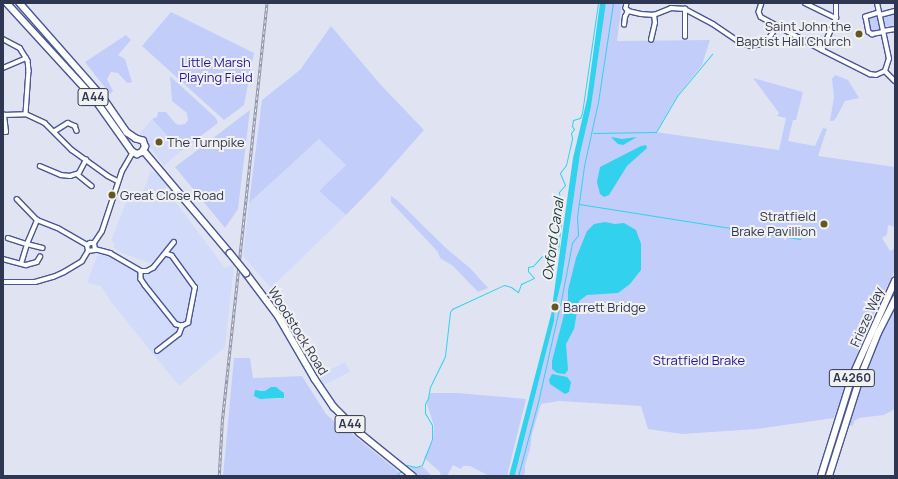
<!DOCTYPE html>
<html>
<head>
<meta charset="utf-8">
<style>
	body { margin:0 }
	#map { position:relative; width:898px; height:479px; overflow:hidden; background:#e0e4f2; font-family:Manrope,sans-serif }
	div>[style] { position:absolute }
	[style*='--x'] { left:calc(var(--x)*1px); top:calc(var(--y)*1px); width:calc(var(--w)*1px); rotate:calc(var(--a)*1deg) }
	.built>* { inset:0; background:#d2dbfa; transform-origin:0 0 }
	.green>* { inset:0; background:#c2cef9 }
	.water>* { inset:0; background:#32d1ed }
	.stream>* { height:1px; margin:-0.5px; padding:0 0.5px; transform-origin:0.5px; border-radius:0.5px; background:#32d1ed }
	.roads { filter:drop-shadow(1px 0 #495693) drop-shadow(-1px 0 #495693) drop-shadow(0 1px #495693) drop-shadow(0 -1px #495693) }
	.minor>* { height:3.5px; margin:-1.75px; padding:0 1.75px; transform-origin:1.75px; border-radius:1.75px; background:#fff }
	.tertiary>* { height:4px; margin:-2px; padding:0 2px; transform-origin:2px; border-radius:2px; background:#fff }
	.primary>* { height:5.5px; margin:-2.75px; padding:0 2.75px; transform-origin:2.75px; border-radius:2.75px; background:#fff }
	.trunk>* { height:5.5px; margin:-2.75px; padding:0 2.75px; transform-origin:2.75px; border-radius:2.75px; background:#fff }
	.rail>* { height:2.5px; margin-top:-1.25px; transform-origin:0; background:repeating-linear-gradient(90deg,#f1f1f1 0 3px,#8f94a8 0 6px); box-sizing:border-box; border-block:1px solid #8f94a8 }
	.bridges { filter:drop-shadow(1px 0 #495693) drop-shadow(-1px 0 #495693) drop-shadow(0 1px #495693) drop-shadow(0 -1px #495693) }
	.trunk-bridge>* { height:5.5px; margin:-2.75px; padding:0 2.75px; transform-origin:2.75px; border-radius:2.75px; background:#fff }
	.dots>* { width:11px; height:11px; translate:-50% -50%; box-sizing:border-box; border:2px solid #f1f1f1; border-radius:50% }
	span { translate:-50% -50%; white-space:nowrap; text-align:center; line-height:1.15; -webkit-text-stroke:4px #f1f1f1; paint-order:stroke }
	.shield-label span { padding:1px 3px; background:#f1f1f1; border:1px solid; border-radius:3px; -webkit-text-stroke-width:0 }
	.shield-label { font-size:12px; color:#2f3651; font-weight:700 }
	.poi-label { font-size:13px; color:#2f3651 }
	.right { translate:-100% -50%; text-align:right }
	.left { translate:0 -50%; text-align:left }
	.park-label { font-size:13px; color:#221697 }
	.street-label { font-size:13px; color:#2f3651 }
	.water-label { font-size:14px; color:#16363c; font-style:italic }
	.frame { position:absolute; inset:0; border:4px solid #2f3651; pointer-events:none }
</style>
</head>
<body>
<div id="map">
	<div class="built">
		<div style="clip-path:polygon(152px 119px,181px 151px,164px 166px,140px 133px)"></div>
		<div style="clip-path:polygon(319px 139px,346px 165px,319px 191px,346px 215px,271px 288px,243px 256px,249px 203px)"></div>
		<div style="clip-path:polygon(150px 171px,158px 174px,168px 186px,165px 188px,225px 268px,234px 265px,225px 347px,179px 386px,111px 302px,101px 286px,87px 283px,97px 256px,105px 254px,144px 273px,152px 271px,176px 244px,173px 241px,150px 263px,124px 254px,113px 247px,115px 243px,111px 241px,128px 197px,133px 199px,135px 196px,140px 197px,147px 183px)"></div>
		<div style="left:345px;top:362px;width:11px;height:29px;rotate:63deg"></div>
	</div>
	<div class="green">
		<div style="clip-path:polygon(606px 3px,622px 3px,617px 41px,710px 40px,702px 65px,677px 96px,656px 132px,779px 150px,786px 118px,777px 116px,779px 113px,753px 78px,803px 92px,796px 120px,793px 120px,788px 141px,815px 146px,823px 128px,827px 129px,818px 156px,895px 167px,895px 227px,888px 225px,887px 235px,882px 238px,890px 251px,895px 248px,895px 270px,865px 332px,834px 418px,757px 429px,682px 434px,648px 429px,641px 406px,559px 401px,541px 404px,532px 434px,530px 449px,525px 465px,525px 473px,523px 476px,515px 476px,554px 321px,555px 308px,562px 279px,580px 154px,591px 107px)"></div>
		<div style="clip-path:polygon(171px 12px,254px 53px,244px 105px,224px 120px,142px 46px)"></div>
		<div style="clip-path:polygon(895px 14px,895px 25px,889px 27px,884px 25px,883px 19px,885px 17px)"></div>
		<div style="clip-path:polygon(878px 16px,881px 31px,874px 33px,871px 32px,868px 19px)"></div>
		<div style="clip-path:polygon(331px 26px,380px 84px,424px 130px,378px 182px,346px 215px,319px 191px,346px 165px,319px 139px,249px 203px,262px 100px,300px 70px)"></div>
		<div style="clip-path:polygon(126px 35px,131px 40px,118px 55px,125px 59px,132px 82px,127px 83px,118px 73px,111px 72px,107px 79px,113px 91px,110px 94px,85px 62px)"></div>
		<div style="clip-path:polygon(835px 75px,848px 80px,859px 98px,845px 101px,836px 118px,833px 121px,830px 121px,834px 97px,832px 79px)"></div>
		<div style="clip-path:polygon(170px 76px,216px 118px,218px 123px,181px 151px,152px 119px,157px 117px,158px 112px,166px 112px,175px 123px,179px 125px,185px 124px,188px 120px,187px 113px,172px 101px)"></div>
		<div style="clip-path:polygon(250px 110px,238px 209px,225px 228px,175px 167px)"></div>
		<div style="clip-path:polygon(391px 196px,398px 201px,447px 249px,470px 268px,488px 288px,478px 292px,453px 266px,440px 258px,438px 252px,391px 202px)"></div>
		<div style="clip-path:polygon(895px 309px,895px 409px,884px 415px,859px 418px,854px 421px,853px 426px,849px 425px,850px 417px,859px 388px,878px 340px)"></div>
		<div style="clip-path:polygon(evenodd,234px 358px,250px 358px,253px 378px,302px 376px,326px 414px,347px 433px,351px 433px,400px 473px,397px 476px,223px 476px,234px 358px,277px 388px,282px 391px,281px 399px,264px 399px,258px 389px,265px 391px,277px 388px)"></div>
		<div style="clip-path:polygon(430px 393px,457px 393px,526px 399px,507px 476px,489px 476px,470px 466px,463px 466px,461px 469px,453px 465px,447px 476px,441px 476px,440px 472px,424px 458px,433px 440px,434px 426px,427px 404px)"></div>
		<div style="clip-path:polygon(409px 466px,417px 467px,422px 466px,432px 476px,419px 476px)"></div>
	</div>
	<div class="water">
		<div style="clip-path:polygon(600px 3px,606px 3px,591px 107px,580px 154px,562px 279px,555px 308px,554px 321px,515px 475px,509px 476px,553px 307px,553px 300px,573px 158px,587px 99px)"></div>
		<div style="clip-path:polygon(611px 137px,622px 139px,637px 137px,623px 145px,618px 144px)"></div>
		<div style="clip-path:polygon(646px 145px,647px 148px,627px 166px,609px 195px,604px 197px,600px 194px,597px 182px,600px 167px,641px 146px)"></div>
		<div style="clip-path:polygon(605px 222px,615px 224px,624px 223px,636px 230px,641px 244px,641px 270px,630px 284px,618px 293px,587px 295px,579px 301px,574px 329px,566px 344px,568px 370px,565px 374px,557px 373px,552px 369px,552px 361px,568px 299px,568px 290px,576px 258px,587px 231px,594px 224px)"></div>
		<div style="clip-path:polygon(552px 374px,567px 377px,571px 382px,569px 392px,565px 394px,550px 384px,549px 380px)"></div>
		<div style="clip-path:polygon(271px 387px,276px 387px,284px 393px,284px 398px,260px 399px,254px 396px,255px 390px,265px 391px)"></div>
	</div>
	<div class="stream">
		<div style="--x:593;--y:133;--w:63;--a:-0.9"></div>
		<div style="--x:656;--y:132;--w:42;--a:-59.7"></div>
		<div style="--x:677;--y:96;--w:55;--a:-50.2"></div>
		<div style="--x:579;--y:204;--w:224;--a:9"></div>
		<div style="--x:560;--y:306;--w:64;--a:-79.2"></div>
		<div style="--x:572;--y:243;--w:10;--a:-53"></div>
		<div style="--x:578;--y:235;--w:18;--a:-93"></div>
		<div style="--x:577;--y:217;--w:51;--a:-82.2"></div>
		<div style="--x:584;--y:166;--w:66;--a:-77.7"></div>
		<div style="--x:598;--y:102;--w:100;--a:-81.4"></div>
		<div style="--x:407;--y:465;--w:9;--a:13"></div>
		<div style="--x:416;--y:467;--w:6;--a:-18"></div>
		<div style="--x:422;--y:465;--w:28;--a:-69"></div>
		<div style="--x:432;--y:439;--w:14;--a:-90"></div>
		<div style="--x:432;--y:425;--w:14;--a:-120"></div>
		<div style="--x:425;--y:413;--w:9;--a:-90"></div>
		<div style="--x:425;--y:404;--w:7;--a:-63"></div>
		<div style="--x:428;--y:398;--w:11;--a:-80"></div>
		<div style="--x:430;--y:387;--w:34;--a:-64"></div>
		<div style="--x:445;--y:356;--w:44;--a:-83.5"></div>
		<div style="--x:450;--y:312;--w:4;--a:-56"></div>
		<div style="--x:452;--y:309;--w:57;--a:-24.8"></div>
		<div style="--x:504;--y:285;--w:7;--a:16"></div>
		<div style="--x:511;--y:287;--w:9;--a:36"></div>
		<div style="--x:518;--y:292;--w:9;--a:-69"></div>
		<div style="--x:521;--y:284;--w:14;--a:-25"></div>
		<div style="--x:534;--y:278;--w:9;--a:-131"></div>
		<div style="--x:528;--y:271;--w:4;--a:-90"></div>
		<div style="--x:528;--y:267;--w:5;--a:-11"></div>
		<div style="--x:533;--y:266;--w:12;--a:-48"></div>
		<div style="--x:541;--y:257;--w:18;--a:-22"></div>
		<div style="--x:558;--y:250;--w:36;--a:-84"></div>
		<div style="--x:562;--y:214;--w:22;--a:-98"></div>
		<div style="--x:559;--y:192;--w:9;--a:-49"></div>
		<div style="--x:565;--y:185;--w:13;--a:-113"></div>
		<div style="--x:560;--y:173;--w:10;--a:-53"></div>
		<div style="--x:566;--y:165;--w:28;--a:-77"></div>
		<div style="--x:572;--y:138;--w:5;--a:-101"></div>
		<div style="--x:571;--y:133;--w:5;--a:-53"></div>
		<div style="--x:574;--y:129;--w:4;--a:-124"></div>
		<div style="--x:572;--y:126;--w:6;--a:-81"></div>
		<div style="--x:573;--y:120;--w:7;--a:-16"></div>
		<div style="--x:580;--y:118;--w:5;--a:-68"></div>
		<div style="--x:582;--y:113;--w:111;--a:-81.7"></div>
		<div style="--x:396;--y:476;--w:7;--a:-45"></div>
		<div style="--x:518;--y:476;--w:77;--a:-74.9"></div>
		<div style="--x:538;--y:402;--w:95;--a:-77.3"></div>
	</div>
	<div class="roads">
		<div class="minor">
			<div style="--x:627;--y:3;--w:5;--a:101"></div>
			<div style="--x:626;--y:8;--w:4;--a:56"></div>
			<div style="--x:628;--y:11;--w:13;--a:13"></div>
			<div style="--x:641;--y:14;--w:13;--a:4"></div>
			<div style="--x:654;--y:15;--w:18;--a:-22"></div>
			<div style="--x:671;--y:8;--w:14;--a:4"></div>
			<div style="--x:685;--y:9;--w:32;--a:28"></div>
			<div style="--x:713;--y:24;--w:32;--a:34"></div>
			<div style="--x:740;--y:42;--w:12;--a:20"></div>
			<div style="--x:751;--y:46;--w:15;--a:-11"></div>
			<div style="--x:766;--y:43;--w:20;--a:-57"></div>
			<div style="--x:762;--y:3;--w:9;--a:108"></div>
			<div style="--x:759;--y:12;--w:5;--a:68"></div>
			<div style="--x:761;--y:17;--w:69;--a:28.4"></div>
			<div style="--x:822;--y:50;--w:54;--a:26.6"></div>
			<div style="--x:870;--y:74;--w:6;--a:9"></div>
			<div style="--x:876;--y:75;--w:10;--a:-24"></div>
			<div style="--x:885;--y:71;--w:13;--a:-72"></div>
			<div style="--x:889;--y:59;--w:57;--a:-102.1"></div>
			<div style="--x:805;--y:3;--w:34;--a:26"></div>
			<div style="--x:879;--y:13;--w:14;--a:163"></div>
			<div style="--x:866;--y:17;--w:15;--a:79"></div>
			<div style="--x:869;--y:32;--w:4;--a:34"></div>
			<div style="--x:872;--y:34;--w:11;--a:-10"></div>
			<div style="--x:880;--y:15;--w:16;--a:-15"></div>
			<div style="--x:624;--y:25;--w:8;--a:-83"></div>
			<div style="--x:625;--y:17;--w:7;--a:-63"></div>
			<div style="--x:883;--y:31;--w:12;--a:-9"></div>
			<div style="--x:685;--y:37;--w:28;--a:-90"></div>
			<div style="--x:3;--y:39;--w:19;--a:28"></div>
			<div style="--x:20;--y:48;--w:15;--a:58"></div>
			<div style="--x:28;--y:61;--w:10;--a:84"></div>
			<div style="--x:29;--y:71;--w:43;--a:94"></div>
			<div style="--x:651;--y:40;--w:17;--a:-77"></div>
			<div style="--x:655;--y:23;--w:8;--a:-97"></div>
			<div style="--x:822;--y:50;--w:35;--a:-66"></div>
			<div style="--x:836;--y:18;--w:15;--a:-90"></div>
			<div style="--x:3;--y:68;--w:25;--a:-23"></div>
			<div style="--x:885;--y:71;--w:14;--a:45"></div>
			<div style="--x:3;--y:115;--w:23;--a:-2"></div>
			<div style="--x:26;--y:114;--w:21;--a:25"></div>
			<div style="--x:45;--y:123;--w:38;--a:45"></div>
			<div style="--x:72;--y:150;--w:44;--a:35.8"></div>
			<div style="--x:108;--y:176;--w:11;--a:27"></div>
			<div style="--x:55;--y:131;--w:15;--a:-32"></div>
			<div style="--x:68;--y:123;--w:8;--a:23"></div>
			<div style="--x:75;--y:126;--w:5;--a:68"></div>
			<div style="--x:3;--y:132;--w:3;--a:0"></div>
			<div style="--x:6;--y:132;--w:17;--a:-97"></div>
			<div style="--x:40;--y:166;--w:23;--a:23"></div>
			<div style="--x:61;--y:175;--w:9;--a:6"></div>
			<div style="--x:70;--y:176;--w:9;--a:-18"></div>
			<div style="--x:79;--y:173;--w:15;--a:-62"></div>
			<div style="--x:77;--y:174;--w:19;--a:39"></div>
			<div style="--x:17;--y:199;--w:29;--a:46"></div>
			<div style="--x:37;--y:220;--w:22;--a:21"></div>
			<div style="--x:58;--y:228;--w:34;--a:30"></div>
			<div style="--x:8;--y:238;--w:20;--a:18"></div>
			<div style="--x:27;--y:244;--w:26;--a:-67"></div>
			<div style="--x:95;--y:249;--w:16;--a:15"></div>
			<div style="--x:110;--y:253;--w:36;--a:30"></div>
			<div style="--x:3;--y:259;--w:24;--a:15"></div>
			<div style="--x:26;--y:265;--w:11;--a:-15"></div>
			<div style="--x:37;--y:262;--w:6;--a:-59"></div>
			<div style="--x:21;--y:264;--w:21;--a:-73"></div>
			<div style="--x:27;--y:244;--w:16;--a:14"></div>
			<div style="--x:141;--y:271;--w:8;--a:90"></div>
			<div style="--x:141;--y:279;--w:7;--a:56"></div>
			<div style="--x:145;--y:285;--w:50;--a:51.5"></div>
			<div style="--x:176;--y:324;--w:6;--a:18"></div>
			<div style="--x:141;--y:271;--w:6;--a:0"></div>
			<div style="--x:147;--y:271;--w:7;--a:-27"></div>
			<div style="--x:153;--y:268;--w:33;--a:-51"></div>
			<div style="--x:157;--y:351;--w:28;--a:-38"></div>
			<div style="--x:179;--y:334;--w:9;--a:-69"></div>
			<div style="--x:182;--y:326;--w:7;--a:-27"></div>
			<div style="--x:188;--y:323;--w:36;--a:-79"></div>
			<div style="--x:195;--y:288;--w:39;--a:-126"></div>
			<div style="--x:172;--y:256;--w:6;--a:-162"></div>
		</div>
		<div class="tertiary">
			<div style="--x:94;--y:243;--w:14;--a:-56"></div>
			<div style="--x:102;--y:231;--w:63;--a:-71.6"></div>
			<div style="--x:122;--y:171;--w:22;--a:-60"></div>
			<div style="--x:3;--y:282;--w:32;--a:0"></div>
			<div style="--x:35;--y:282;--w:19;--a:-16"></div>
			<div style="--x:53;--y:277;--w:12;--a:-24"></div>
			<div style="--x:64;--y:272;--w:21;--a:-31"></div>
			<div style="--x:82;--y:261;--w:12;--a:-59"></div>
			<div style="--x:88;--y:251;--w:6;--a:-99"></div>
			<div style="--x:87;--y:245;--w:4;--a:-34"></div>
			<div style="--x:90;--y:243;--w:4;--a:0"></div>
			<div style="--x:94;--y:243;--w:7;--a:82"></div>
			<div style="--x:95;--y:250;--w:7;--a:172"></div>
		</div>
		<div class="primary">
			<div style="--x:821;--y:476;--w:104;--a:-72.6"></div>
			<div style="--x:852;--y:377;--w:105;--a:-65.9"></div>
			<div style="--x:829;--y:476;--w:103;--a:-72.4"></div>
			<div style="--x:860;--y:378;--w:48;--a:-68.2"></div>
			<div style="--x:878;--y:333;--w:38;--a:-63"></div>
		</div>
		<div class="trunk">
			<div style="--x:7;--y:3;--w:130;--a:47.5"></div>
			<div style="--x:95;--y:99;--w:64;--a:54.6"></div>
			<div style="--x:132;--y:151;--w:6;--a:31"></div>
			<div style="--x:137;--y:154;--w:5;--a:-22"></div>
			<div style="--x:142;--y:152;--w:6;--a:-59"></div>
			<div style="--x:145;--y:147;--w:6;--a:-108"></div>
			<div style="--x:143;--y:141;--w:7;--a:-164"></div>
			<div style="--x:136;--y:139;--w:11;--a:-146"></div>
			<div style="--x:127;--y:133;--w:44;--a:-124.8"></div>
			<div style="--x:102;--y:97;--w:125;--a:-131.4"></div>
			<div style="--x:144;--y:151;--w:133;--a:49.9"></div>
			<div style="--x:246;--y:273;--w:55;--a:53.1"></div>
			<div style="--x:279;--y:317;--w:72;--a:59.9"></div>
			<div style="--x:315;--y:379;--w:34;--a:56"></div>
			<div style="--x:334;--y:407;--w:37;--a:45"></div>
			<div style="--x:360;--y:433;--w:68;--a:39.1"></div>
		</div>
	</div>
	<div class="rail">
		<div style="--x:219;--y:476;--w:54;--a:-86.8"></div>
		<div style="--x:222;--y:422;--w:421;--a:-83.9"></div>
	</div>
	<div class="bridges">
		<div class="trunk-bridge">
			<div style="--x:230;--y:253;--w:26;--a:51"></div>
		</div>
	</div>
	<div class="dots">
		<div style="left:859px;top:34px;background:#655623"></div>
		<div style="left:159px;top:142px;background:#655623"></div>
		<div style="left:112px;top:195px;background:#655623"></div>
		<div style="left:824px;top:224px;background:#655623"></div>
		<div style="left:555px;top:307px;background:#655623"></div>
	</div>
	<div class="shield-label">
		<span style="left:93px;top:97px">A44</span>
		<span style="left:852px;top:378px">A4260</span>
		<span style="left:350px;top:424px">A44</span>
	</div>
	<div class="poi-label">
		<span class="right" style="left:851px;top:34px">Saint John the<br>Baptist Hall Church</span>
		<span class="left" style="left:167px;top:142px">The Turnpike</span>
		<span class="left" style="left:120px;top:195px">Great Close Road</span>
		<span class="right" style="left:816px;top:224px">Stratfield<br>Brake Pavillion</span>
		<span class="left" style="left:563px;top:307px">Barrett Bridge</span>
	</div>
	<div class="park-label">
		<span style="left:216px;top:70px">Little Marsh<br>Playing Field</span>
		<span style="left:699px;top:360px">Stratfield Brake</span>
	</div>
	<div class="street-label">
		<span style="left:867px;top:317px;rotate:-66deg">Frieze Way</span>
		<span style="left:298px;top:331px;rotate:58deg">Woodstock Road</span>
	</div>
	<div class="water-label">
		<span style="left:553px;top:239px;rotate:-82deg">Oxford Canal</span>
	</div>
	<div class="frame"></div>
</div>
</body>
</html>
